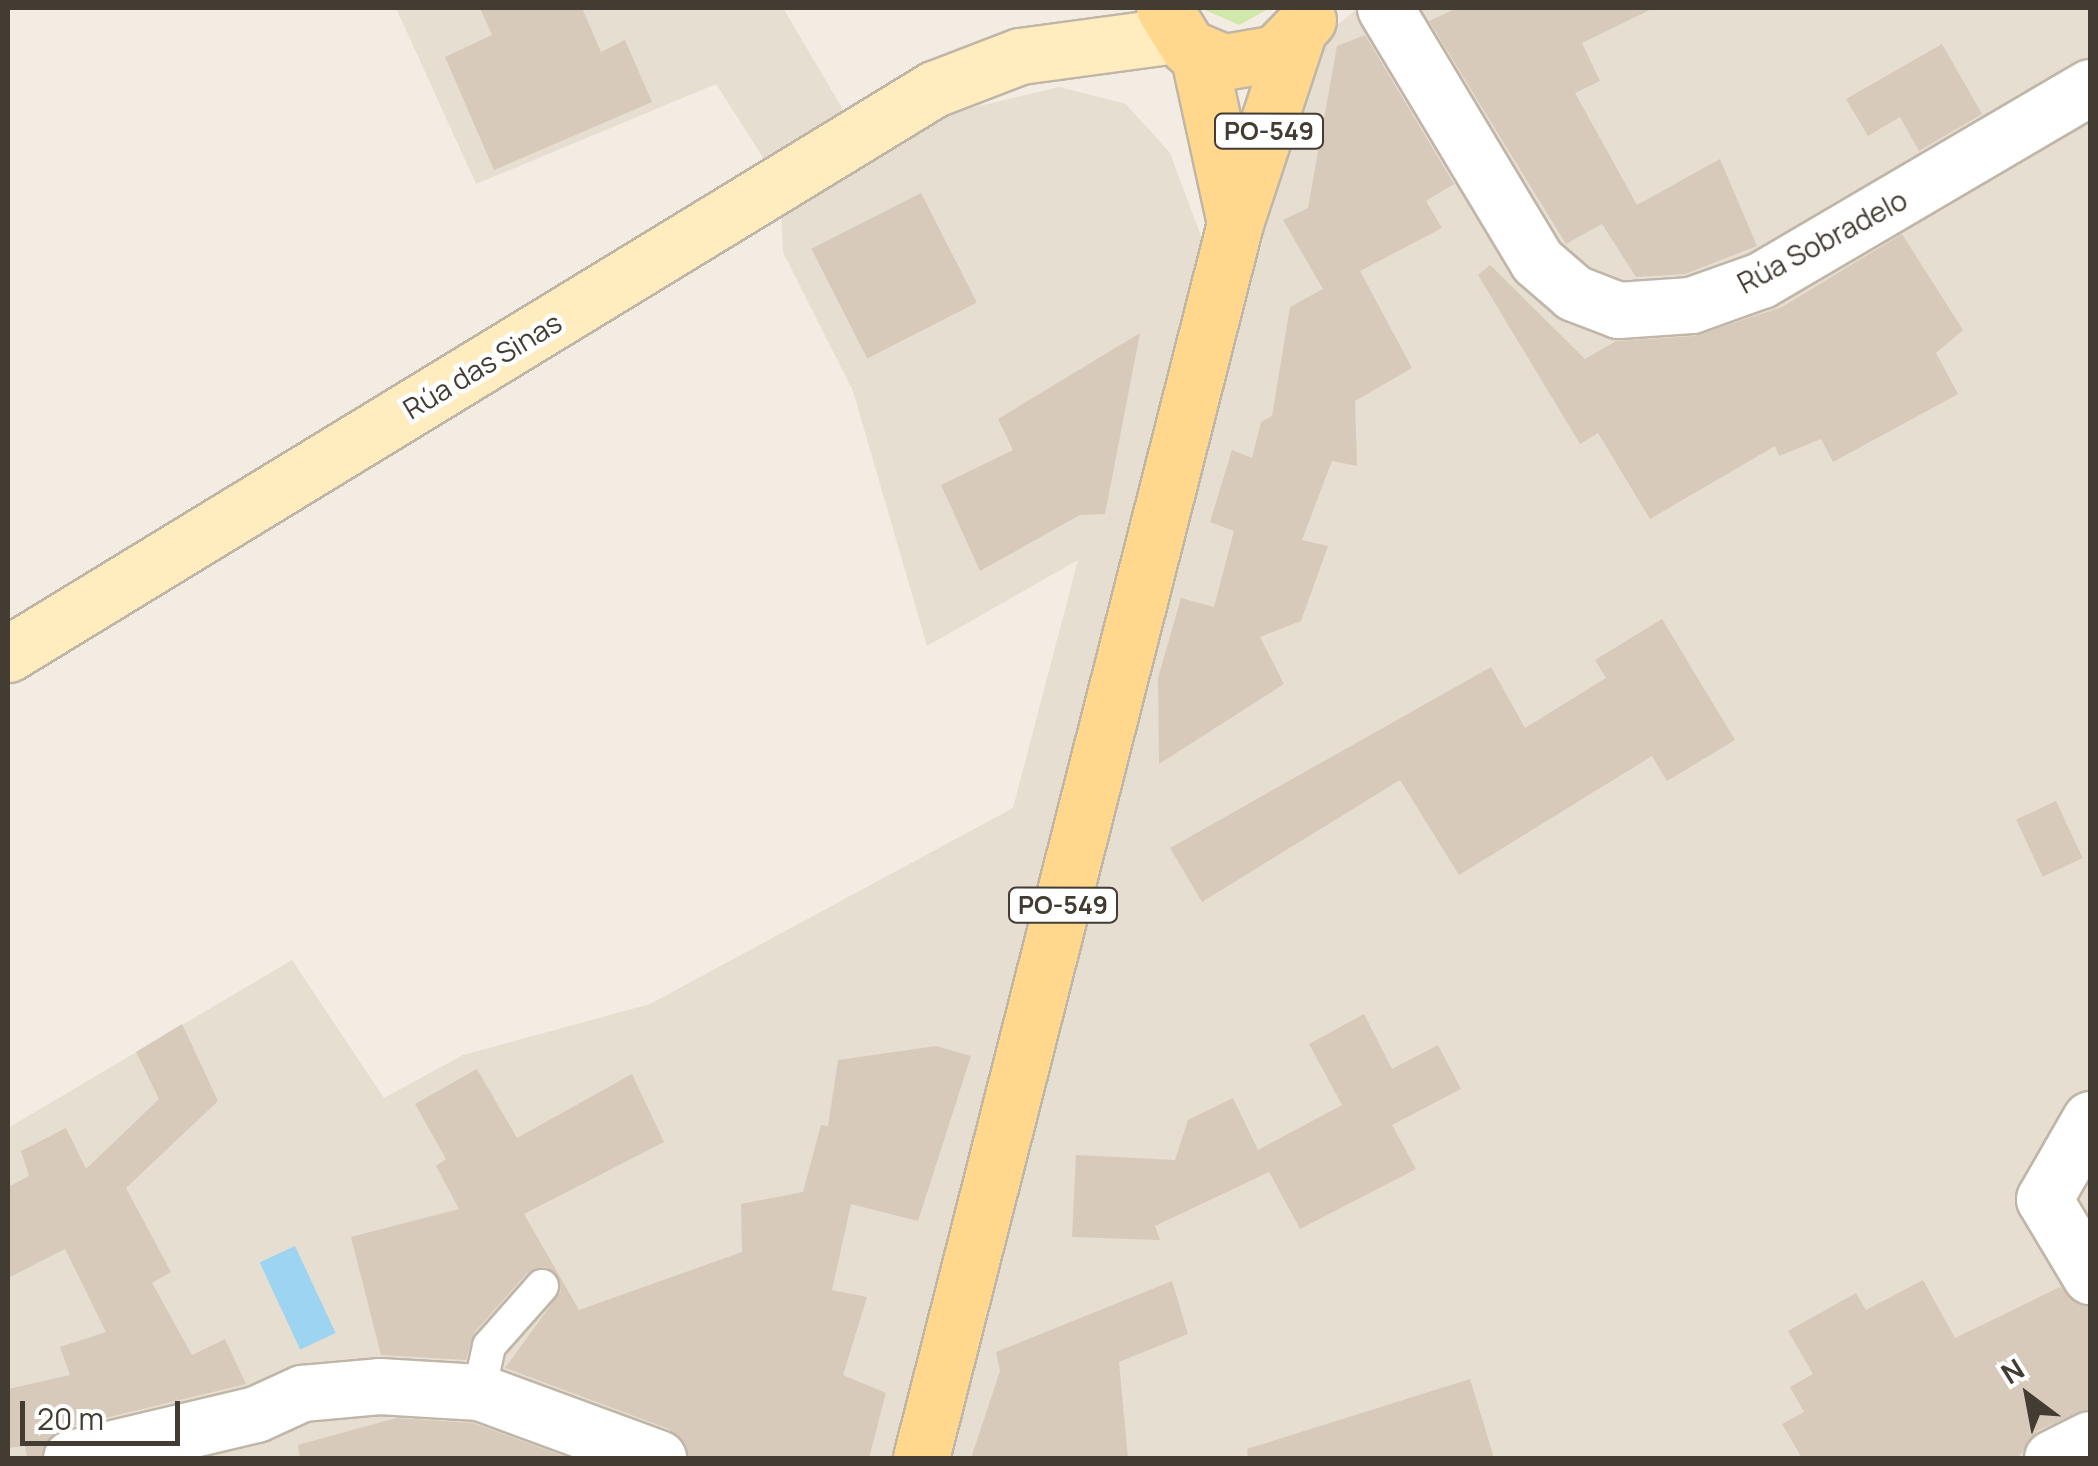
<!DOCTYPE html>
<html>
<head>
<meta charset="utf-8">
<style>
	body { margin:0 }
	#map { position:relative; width:2098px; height:1466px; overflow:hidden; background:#f2ece2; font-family:Manrope,sans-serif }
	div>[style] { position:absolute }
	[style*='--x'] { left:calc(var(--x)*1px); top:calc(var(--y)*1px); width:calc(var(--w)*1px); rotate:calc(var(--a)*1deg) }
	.residential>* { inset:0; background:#e6ded0 }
	.green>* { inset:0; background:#d0e8a9 }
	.water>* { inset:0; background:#9cd4f2; transform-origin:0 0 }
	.building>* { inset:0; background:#d7cabb; transform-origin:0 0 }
	.roads { filter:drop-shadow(2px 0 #c0b6a8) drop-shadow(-2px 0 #c0b6a8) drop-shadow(0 2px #c0b6a8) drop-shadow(0 -2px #c0b6a8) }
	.lane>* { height:32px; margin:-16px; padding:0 16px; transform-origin:16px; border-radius:16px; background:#fff }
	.street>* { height:55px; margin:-27.5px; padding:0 27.5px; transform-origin:27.5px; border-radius:27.5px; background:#fff }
	.secondary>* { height:55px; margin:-27.5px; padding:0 27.5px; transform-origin:27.5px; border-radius:27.5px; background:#ffecbf }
	.primary>* { height:55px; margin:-27.5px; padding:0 27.5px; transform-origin:27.5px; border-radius:27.5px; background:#ffd88e }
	span { translate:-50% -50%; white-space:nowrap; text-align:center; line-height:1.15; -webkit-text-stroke:9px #fff; paint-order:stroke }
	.shield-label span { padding:2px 8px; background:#fff; border:2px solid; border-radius:8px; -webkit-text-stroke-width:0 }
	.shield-label { font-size:25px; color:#433c33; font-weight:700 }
	.street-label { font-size:28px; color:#433c33 }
	.frame { position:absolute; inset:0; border:10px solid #433c33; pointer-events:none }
	.north { position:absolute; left:1978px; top:1346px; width:100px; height:100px; -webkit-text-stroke:8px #fff; paint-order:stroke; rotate:328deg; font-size:28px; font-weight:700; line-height:40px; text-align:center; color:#433c33 }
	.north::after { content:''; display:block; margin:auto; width:35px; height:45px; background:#433c33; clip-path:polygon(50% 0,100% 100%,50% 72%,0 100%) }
	.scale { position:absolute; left:20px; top:1401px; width:160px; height:45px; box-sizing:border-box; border:5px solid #433c33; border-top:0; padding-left:12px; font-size:30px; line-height:35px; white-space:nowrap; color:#433c33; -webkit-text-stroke:8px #fff; paint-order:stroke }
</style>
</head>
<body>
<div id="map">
	<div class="residential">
		<div style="clip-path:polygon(396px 8px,783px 8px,858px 135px,1059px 87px,1126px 104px,1170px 153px,1219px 284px,910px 1458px,8px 1458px,8px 1128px,292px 960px,384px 1098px,463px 1055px,650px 1004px,1013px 808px,1078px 560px,927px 646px,853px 391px,783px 252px,780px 184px,716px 84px,476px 184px)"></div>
		<div style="clip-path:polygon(1358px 8px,2090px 8px,2090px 1458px,943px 1458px,1314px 44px)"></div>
	</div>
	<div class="green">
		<div style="clip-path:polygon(1201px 8px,1270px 8px,1239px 25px)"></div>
	</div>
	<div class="water">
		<div style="left:295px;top:1246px;width:96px;height:39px;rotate:65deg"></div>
	</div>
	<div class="building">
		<div style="clip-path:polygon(480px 8px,582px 8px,601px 52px,625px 40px,652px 102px,494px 170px,445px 57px,492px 35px)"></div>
		<div style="clip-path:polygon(1457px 8px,1654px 8px,1582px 43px,1600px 81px,1575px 93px,1637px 205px,1720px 159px,1757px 246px,1685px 274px,1636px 277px,1602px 224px,1566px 244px,1429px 21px)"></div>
		<div style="clip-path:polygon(1365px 35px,1454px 184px,1426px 201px,1442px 228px,1360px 271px,1412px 368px,1355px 401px,1357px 466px,1332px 461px,1302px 540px,1328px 546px,1301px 621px,1260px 637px,1284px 684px,1159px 764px,1158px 678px,1181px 598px,1214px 607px,1234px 531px,1210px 522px,1232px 450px,1252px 458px,1261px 422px,1272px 416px,1290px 307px,1323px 289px,1283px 220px,1308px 208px,1337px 46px)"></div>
		<div style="clip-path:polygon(1942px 44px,1982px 114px,1919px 151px,1900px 117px,1868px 136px,1846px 99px)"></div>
		<div style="left:921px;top:193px;width:123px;height:123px;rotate:63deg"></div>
		<div style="clip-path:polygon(1902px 234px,1963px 330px,1936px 353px,1958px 394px,1833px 462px,1821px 439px,1779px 456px,1775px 446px,1650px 519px,1598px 433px,1580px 444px,1478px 275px,1490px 265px,1585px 359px,1616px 341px,1694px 336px,1782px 307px)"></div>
		<div style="clip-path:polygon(1140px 333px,1105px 514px,1080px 515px,980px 571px,941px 485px,1013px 450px,998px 419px)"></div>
		<div style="clip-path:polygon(1662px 619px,1735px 740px,1667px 781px,1652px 756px,1459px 875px,1400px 780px,1202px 902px,1170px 848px,1491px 667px,1525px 728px,1606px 678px,1595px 660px)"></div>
		<div style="left:2056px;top:801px;width:63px;height:44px;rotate:65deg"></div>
		<div style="clip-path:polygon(1364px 1014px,1392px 1069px,1438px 1045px,1461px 1089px,1392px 1125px,1416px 1169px,1300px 1229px,1260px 1155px,1269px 1172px,1155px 1226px,1160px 1240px,1072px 1237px,1076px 1155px,1175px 1160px,1188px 1120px,1233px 1098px,1258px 1150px,1342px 1105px,1309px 1044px)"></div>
		<div style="clip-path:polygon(182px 1024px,218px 1101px,126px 1188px,171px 1272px,152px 1283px,192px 1355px,225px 1339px,246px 1384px,64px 1428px,41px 1458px,27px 1458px,25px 1446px,8px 1448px,8px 1389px,70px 1375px,60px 1347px,106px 1332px,65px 1249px,8px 1278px,8px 1187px,29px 1176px,21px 1151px,66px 1128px,86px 1169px,159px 1099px,136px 1052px)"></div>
		<div style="clip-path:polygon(936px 1046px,971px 1056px,918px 1221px,851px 1204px,832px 1290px,867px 1297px,843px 1375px,886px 1393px,869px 1458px,688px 1458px,669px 1429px,505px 1368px,561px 1291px,547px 1267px,527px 1273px,474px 1333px,466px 1360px,381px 1355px,351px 1237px,459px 1209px,436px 1166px,446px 1159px,415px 1104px,477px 1069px,517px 1138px,632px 1074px,664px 1142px,524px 1214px,579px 1310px,742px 1252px,741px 1204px,803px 1192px,821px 1125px,828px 1126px,838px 1060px)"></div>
		<div style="clip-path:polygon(1923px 1280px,1955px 1338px,2060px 1287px,2090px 1307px,2090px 1408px,2037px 1431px,2018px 1458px,1802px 1458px,1782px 1424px,1804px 1412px,1790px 1387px,1813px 1374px,1788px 1331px,1856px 1293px,1866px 1310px)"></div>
		<div style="clip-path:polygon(1172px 1281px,1188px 1334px,1119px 1362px,1128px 1458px,971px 1458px,1000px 1371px,996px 1352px)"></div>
		<div style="clip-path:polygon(1470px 1379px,1494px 1458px,1248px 1458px,1247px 1449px)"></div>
		<div style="clip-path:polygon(396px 1418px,473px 1423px,569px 1458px,300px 1458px,298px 1445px)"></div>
	</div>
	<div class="roads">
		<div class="lane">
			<div style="--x:479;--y:1392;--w:47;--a:-77.7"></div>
			<div style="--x:489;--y:1346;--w:80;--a:-48.5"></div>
		</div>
		<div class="street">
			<div style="--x:1385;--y:8;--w:295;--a:59"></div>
			<div style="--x:1537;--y:261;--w:49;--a:40.9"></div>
			<div style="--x:1574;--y:293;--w:47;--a:21.1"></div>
			<div style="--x:1618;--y:310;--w:73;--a:-3.9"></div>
			<div style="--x:1691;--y:305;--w:74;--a:-19.7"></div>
			<div style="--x:1761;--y:280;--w:381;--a:-30.4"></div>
			<div style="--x:2090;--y:1119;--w:92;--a:119.9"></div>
			<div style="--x:2044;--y:1199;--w:90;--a:59.1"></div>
			<div style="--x:71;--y:1458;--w:190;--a:-13.4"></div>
			<div style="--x:256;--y:1414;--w:51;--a:-24.5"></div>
			<div style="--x:302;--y:1393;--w:77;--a:-5.2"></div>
			<div style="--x:379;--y:1386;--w:100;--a:3.4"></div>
			<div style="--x:479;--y:1392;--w:191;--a:20.2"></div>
			<div style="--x:2052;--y:1458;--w:42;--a:-26.6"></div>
		</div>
		<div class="secondary">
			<div style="--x:8;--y:654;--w:1085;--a:-31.39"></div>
			<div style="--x:934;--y:89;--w:92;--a:-21"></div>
			<div style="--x:1020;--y:56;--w:157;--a:-7.7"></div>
		</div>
		<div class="primary">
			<div style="--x:1164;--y:8;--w:46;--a:58.4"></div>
			<div style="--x:1188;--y:47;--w:39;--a:23"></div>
			<div style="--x:1224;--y:62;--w:53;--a:-9.8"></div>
			<div style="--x:1276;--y:53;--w:46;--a:-45.9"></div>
			<div style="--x:1198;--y:53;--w:174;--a:77.7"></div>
			<div style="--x:921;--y:1458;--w:1274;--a:-75.73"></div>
			<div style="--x:1235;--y:223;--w:197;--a:-71.7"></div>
		</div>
	</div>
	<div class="shield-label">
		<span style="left:1269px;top:131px">PO-549</span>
		<span style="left:1063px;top:905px">PO-549</span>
	</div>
	<div class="street-label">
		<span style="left:1822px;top:241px;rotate:-28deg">Rúa Sobradelo</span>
		<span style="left:482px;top:365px;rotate:-31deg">Rúa das Sinas</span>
	</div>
	<div class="frame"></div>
	<div class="north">N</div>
	<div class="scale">20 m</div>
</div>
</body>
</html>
